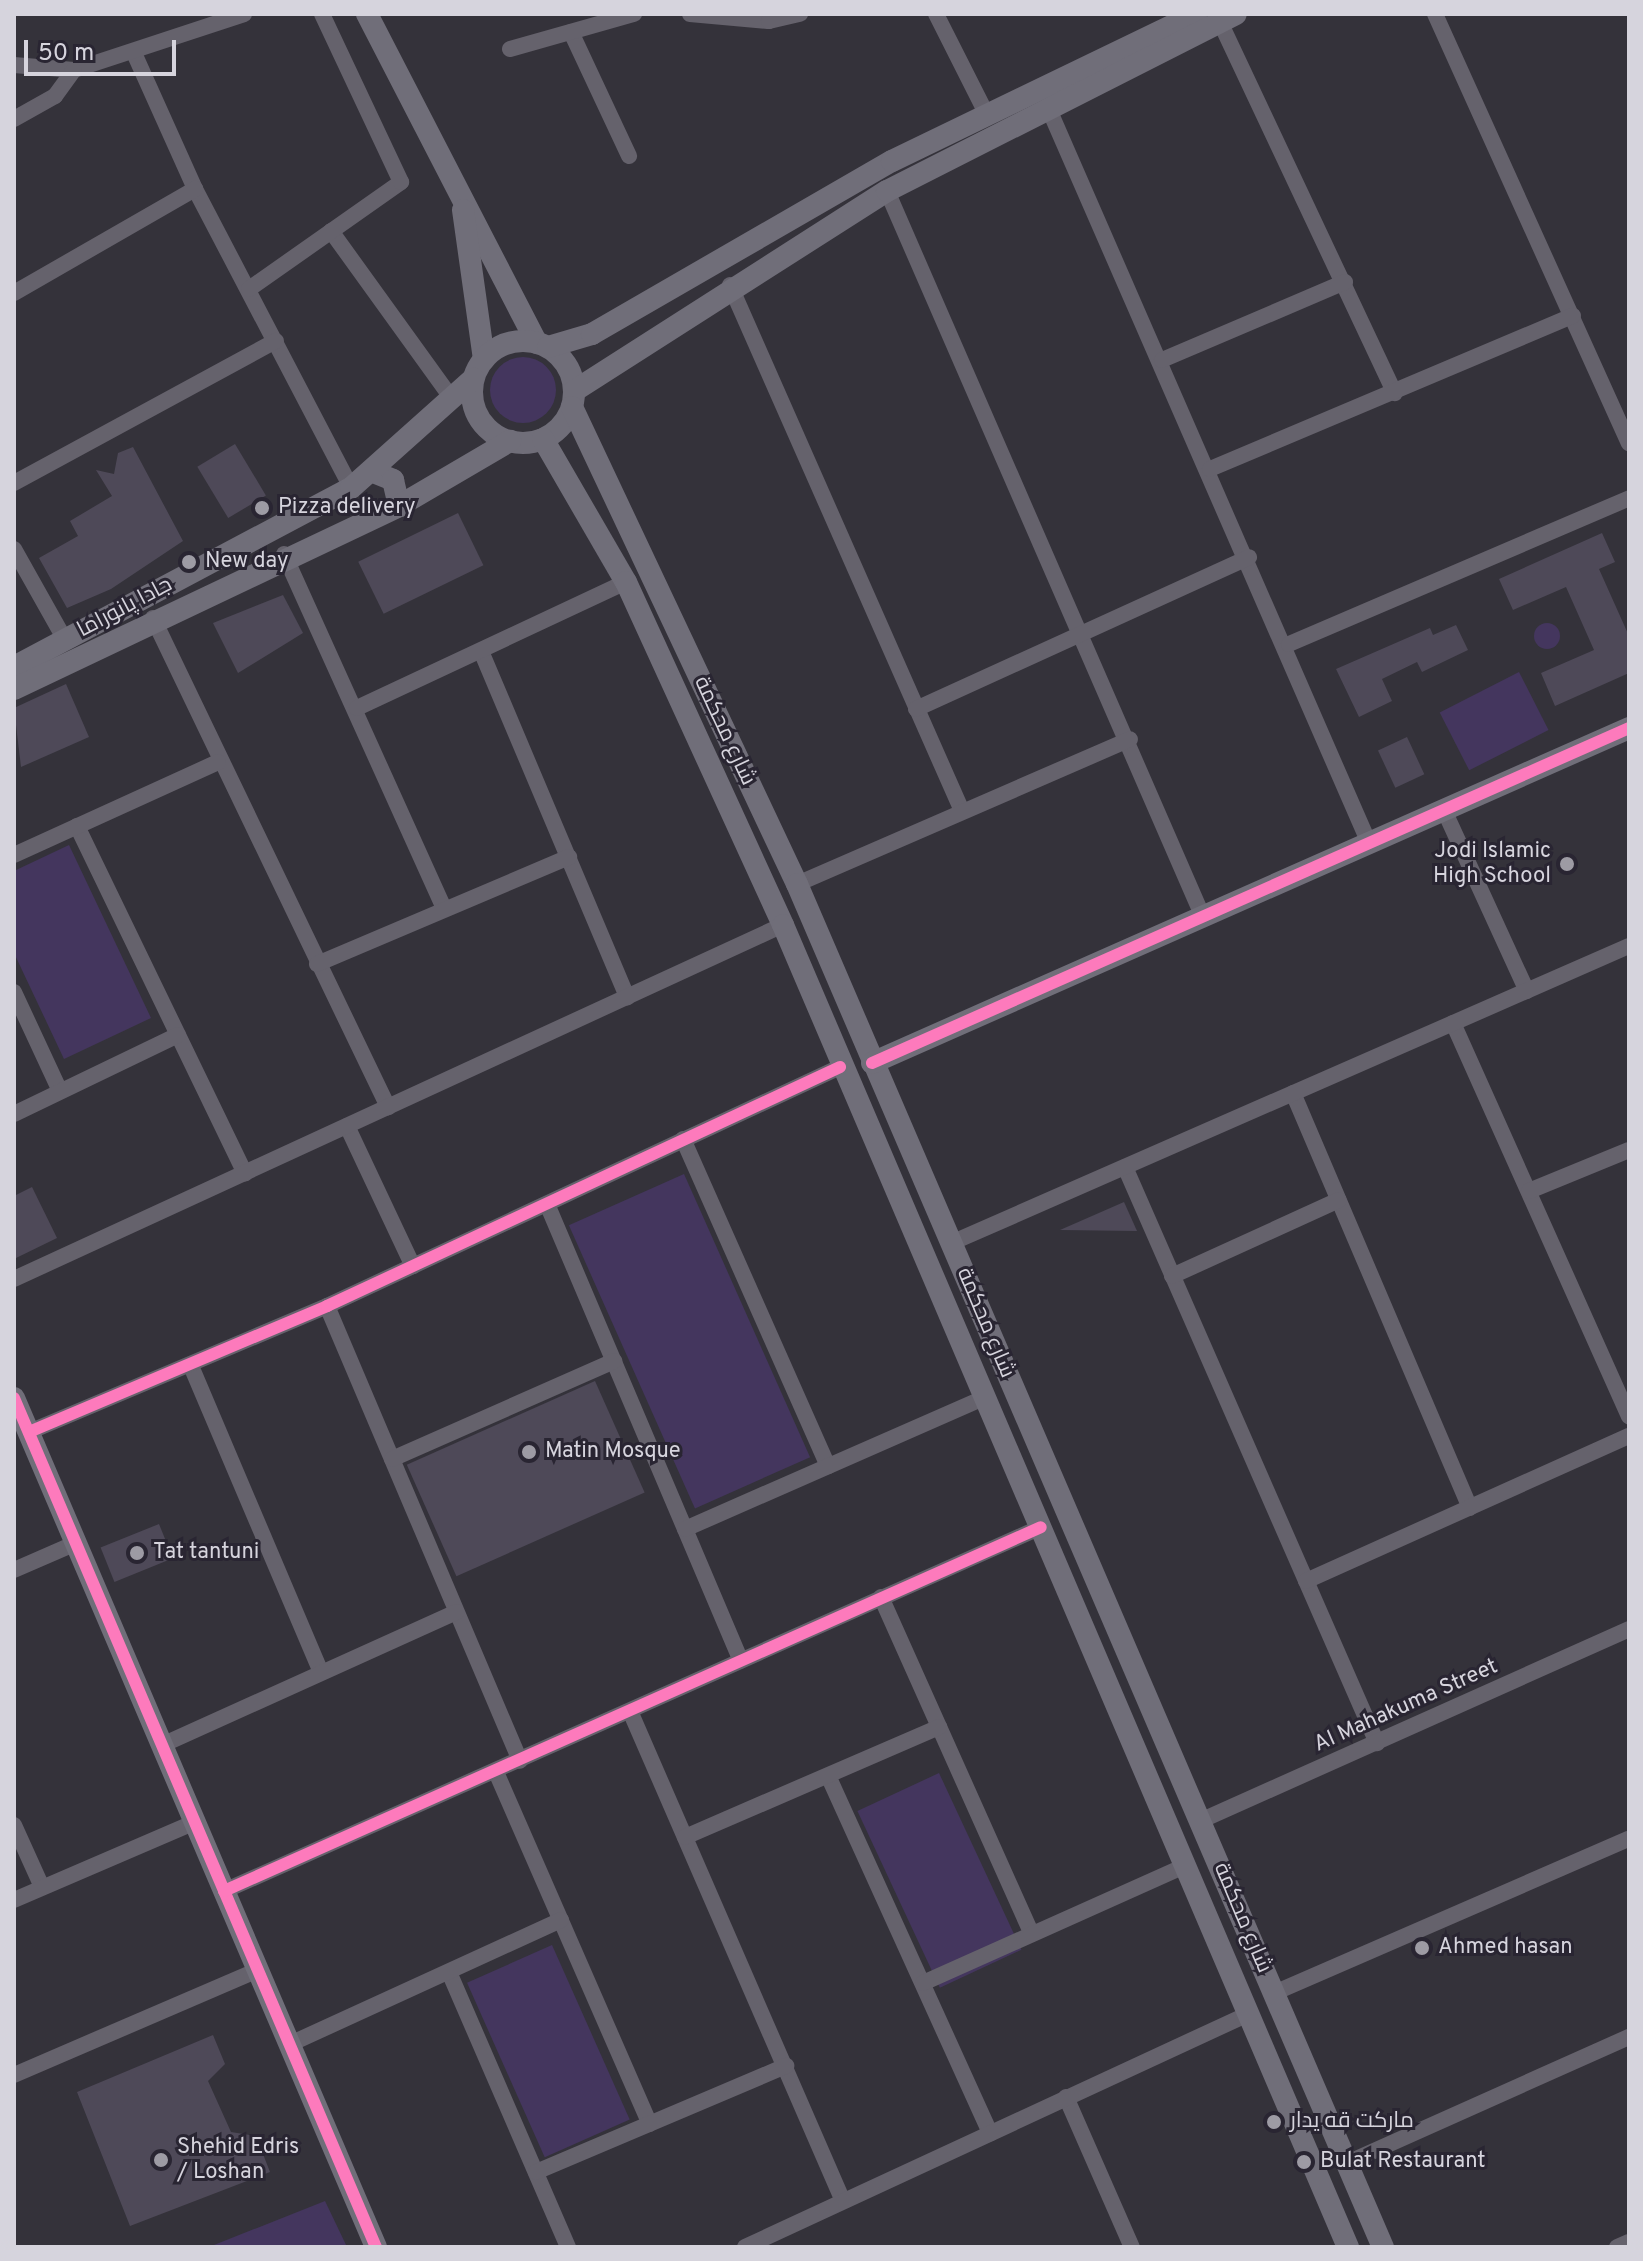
<!DOCTYPE html>
<html>
<head>
<meta charset="utf-8">
<style>
	body { margin:0 }
	#map { position:relative; width:1643px; height:2261px; overflow:hidden; background:#34323a; font-family:Overpass,Cairo,sans-serif }
	div>[style] { position:absolute }
	[style*='--x'] { left:calc(var(--x)*1px); top:calc(var(--y)*1px); width:calc(var(--w)*1px); rotate:calc(var(--a)*1deg) }
	.green>* { inset:0; background:#44365e; transform-origin:0 0 }
	.round { border-radius:50% }
	.building>* { inset:0; background:#4e4958; transform-origin:0 0 }
	.street>* { height:16px; margin:-8px; padding:0 8px; transform-origin:8px; border-radius:8px; background:#65626c }
	.secondary>* { height:22px; margin:-11px; padding:0 11px; transform-origin:11px; border-radius:11px; background:#706e79 }
	.secondary>.ring { margin:-11px; padding:0; box-sizing:content-box; background:none; border:22px solid #706e79; border-radius:50% }
	.cycleway>* { height:12px; margin:-6px; padding:0 6px; transform-origin:6px; border-radius:6px; background:#fd7abc }
	.dots>* { width:22px; height:22px; translate:-50% -50%; box-sizing:border-box; border:4px solid #292532; border-radius:50% }
	span { translate:-50% -50%; white-space:nowrap; text-align:center; line-height:1.15; -webkit-text-stroke:6px #292532; paint-order:stroke }
	.poi-label { font-size:22px; color:#d6d4dd }
	.left { translate:0 -50%; text-align:left }
	.right { translate:-100% -50%; text-align:right }
	.street-label { font-size:22px; color:#d6d4dd }
	.frame { position:absolute; inset:0; border:16px solid #d6d4dd; pointer-events:none }
	.scale { position:absolute; left:24px; top:40px; width:152px; height:36px; box-sizing:border-box; border:4px solid #d6d4dd; border-top:0; padding-left:10px; font-size:24px; line-height:28px; white-space:nowrap; color:#d6d4dd; -webkit-text-stroke:6px #292532; paint-order:stroke }
</style>
</head>
<body>
<div id="map">
	<div class="green">
		<div class="round" style="left:490px;top:357px;width:66px;height:66px"></div>
		<div class="round" style="left:1534px;top:623px;width:26px;height:26px"></div>
		<div style="left:1519px;top:672px;width:65px;height:89px;rotate:63deg"></div>
		<div style="clip-path:polygon(69px 845px,151px 1018px,64px 1059px,14px 953px,14px 871px)"></div>
		<div style="left:684px;top:1174px;width:310px;height:126px;rotate:66deg"></div>
		<div style="left:939px;top:1773px;width:195px;height:90px;rotate:65deg"></div>
		<div style="left:552px;top:1945px;width:191px;height:93px;rotate:66deg"></div>
		<div style="clip-path:polygon(325px 2201px,347px 2247px,209px 2247px)"></div>
	</div>
	<div class="building">
		<div style="left:235px;top:444px;width:60px;height:44px;rotate:59deg"></div>
		<div style="clip-path:polygon(133px 447px,183px 541px,111px 589px,67px 608px,39px 558px,78px 536px,70px 521px,112px 496px,96px 470px,114px 474px,118px 453px)"></div>
		<div style="left:458px;top:513px;width:58px;height:111px;rotate:64deg"></div>
		<div style="clip-path:polygon(1602px 533px,1615px 562px,1599px 569px,1629px 636px,1629px 673px,1555px 706px,1541px 673px,1594px 650px,1566px 587px,1513px 610px,1499px 579px)"></div>
		<div style="clip-path:polygon(283px 595px,303px 633px,238px 673px,213px 623px)"></div>
		<div style="clip-path:polygon(1456px 625px,1468px 650px,1422px 672px,1417px 662px,1382px 679px,1392px 701px,1359px 717px,1336px 669px,1430px 628px,1433px 635px)"></div>
		<div style="clip-path:polygon(66px 684px,89px 737px,21px 767px,14px 708px)"></div>
		<div style="left:1407px;top:737px;width:41px;height:32px;rotate:65deg"></div>
		<div style="clip-path:polygon(32px 1187px,57px 1238px,14px 1259px,14px 1196px)"></div>
		<div style="clip-path:polygon(1124px 1202px,1137px 1231px,1060px 1230px)"></div>
		<div style="left:595px;top:1381px;width:122px;height:206px;rotate:66deg"></div>
		<div style="left:159px;top:1524px;width:37px;height:63px;rotate:68deg"></div>
		<div style="clip-path:polygon(213px 2035px,225px 2064px,208px 2081px,231px 2132px,256px 2136px,270px 2172px,130px 2226px,77px 2092px)"></div>
	</div>
	<div class="street">
		<div style="--x:690;--y:14;--w:79;--a:5.1"></div>
		<div style="--x:769;--y:21;--w:32;--a:-13"></div>
		<div style="--x:936;--y:14;--w:111;--a:63.2"></div>
		<div style="--x:1435;--y:14;--w:471;--a:65.7"></div>
		<div style="--x:1221;--y:24;--w:408;--a:64.8"></div>
		<div style="--x:571;--y:32;--w:137;--a:64.9"></div>
		<div style="--x:510;--y:49;--w:129;--a:-15.8"></div>
		<div style="--x:134;--y:53;--w:149;--a:65.8"></div>
		<div style="--x:195;--y:189;--w:337;--a:62.4"></div>
		<div style="--x:14;--y:65;--w:60;--a:4.8"></div>
		<div style="--x:74;--y:70;--w:179;--a:-18.2"></div>
		<div style="--x:1048;--y:107;--w:803;--a:66.44"></div>
		<div style="--x:14;--y:119;--w:47;--a:-29.3"></div>
		<div style="--x:55;--y:96;--w:32;--a:-54"></div>
		<div style="--x:887;--y:191;--w:792;--a:66.48"></div>
		<div style="--x:331;--y:231;--w:203;--a:54.2"></div>
		<div style="--x:730;--y:285;--w:575;--a:66.2"></div>
		<div style="--x:249;--y:289;--w:186;--a:-35.1"></div>
		<div style="--x:401;--y:182;--w:186;--a:-115.2"></div>
		<div style="--x:14;--y:293;--w:209;--a:-29.9"></div>
		<div style="--x:1162;--y:360;--w:199;--a:-23.1"></div>
		<div style="--x:1210;--y:469;--w:394;--a:-22.9"></div>
		<div style="--x:14;--y:483;--w:298;--a:-28.5"></div>
		<div style="--x:14;--y:549;--w:104;--a:60.7"></div>
		<div style="--x:284;--y:554;--w:388;--a:65.7"></div>
		<div style="--x:153;--y:618;--w:543;--a:64.33"></div>
		<div style="--x:1289;--y:644;--w:370;--a:-23.2"></div>
		<div style="--x:481;--y:651;--w:376;--a:67.1"></div>
		<div style="--x:357;--y:708;--w:297;--a:-25.1"></div>
		<div style="--x:916;--y:709;--w:366;--a:-24.5"></div>
		<div style="--x:1444;--y:810;--w:199;--a:65.4"></div>
		<div style="--x:77;--y:826;--w:386;--a:64.2"></div>
		<div style="--x:14;--y:855;--w:224;--a:-24.5"></div>
		<div style="--x:797;--y:884;--w:363;--a:-23.5"></div>
		<div style="--x:317;--y:964;--w:274;--a:-23"></div>
		<div style="--x:14;--y:992;--w:109;--a:65.1"></div>
		<div style="--x:1453;--y:1023;--w:431;--a:65.9"></div>
		<div style="--x:1293;--y:1093;--w:451;--a:66.9"></div>
		<div style="--x:14;--y:1114;--w:182;--a:-25.7"></div>
		<div style="--x:347;--y:1126;--w:155;--a:64.8"></div>
		<div style="--x:683;--y:1139;--w:358;--a:66.1"></div>
		<div style="--x:1125;--y:1167;--w:629;--a:66.37"></div>
		<div style="--x:1529;--y:1191;--w:108;--a:-22.3"></div>
		<div style="--x:547;--y:1204;--w:496;--a:67"></div>
		<div style="--x:951;--y:1243;--w:740;--a:-23.66"></div>
		<div style="--x:1172;--y:1276;--w:183;--a:-24.5"></div>
		<div style="--x:14;--y:1279;--w:847;--a:-24.72"></div>
		<div style="--x:327;--y:1306;--w:494;--a:67"></div>
		<div style="--x:191;--y:1366;--w:332;--a:67"></div>
		<div style="--x:29;--y:1432;--w:324;--a:-22.9"></div>
		<div style="--x:327;--y:1306;--w:566;--a:-24.98"></div>
		<div style="--x:392;--y:1459;--w:243;--a:-23.8"></div>
		<div style="--x:685;--y:1529;--w:326;--a:-23.7"></div>
		<div style="--x:14;--y:1570;--w:68;--a:-23.5"></div>
		<div style="--x:1306;--y:1581;--w:354;--a:-24.2"></div>
		<div style="--x:881;--y:1597;--w:369;--a:65.9"></div>
		<div style="--x:630;--y:1711;--w:534;--a:66.51"></div>
		<div style="--x:162;--y:1745;--w:323;--a:-24.3"></div>
		<div style="--x:496;--y:1772;--w:384;--a:66.4"></div>
		<div style="--x:830;--y:1780;--w:388;--a:65.6"></div>
		<div style="--x:1200;--y:1821;--w:470;--a:-24.1"></div>
		<div style="--x:14;--y:1825;--w:68;--a:65.7"></div>
		<div style="--x:685;--y:1837;--w:277;--a:-23.4"></div>
		<div style="--x:224;--y:1891;--w:894;--a:-24.01"></div>
		<div style="--x:14;--y:1900;--w:197;--a:-23.3"></div>
		<div style="--x:449;--y:1972;--w:300;--a:66.6"></div>
		<div style="--x:923;--y:1983;--w:289;--a:-24.1"></div>
		<div style="--x:1274;--y:1993;--w:387;--a:-23.5"></div>
		<div style="--x:290;--y:2044;--w:298;--a:-24.6"></div>
		<div style="--x:14;--y:2075;--w:266;--a:-23.3"></div>
		<div style="--x:1066;--y:2097;--w:164;--a:66.3"></div>
		<div style="--x:1347;--y:2163;--w:309;--a:-24.1"></div>
		<div style="--x:536;--y:2172;--w:272;--a:-23"></div>
		<div style="--x:745;--y:2247;--w:554;--a:-24.85"></div>
		<div style="--x:1617;--y:2247;--w:13;--a:-23"></div>
	</div>
	<div class="secondary">
		<div style="--x:367;--y:14;--w:370;--a:62.7"></div>
		<div style="--x:463;--y:210;--w:150;--a:82"></div>
		<div class="ring" style="left:472px;top:341px;width:80px;height:80px"></div>
		<div style="--x:548;--y:347;--w:46;--a:-16.5"></div>
		<div style="--x:592;--y:334;--w:346;--a:-30"></div>
		<div style="--x:892;--y:161;--w:338;--a:-25.8"></div>
		<div style="--x:574;--y:391;--w:371;--a:-32.6"></div>
		<div style="--x:887;--y:191;--w:391;--a:-26.9"></div>
		<div style="--x:572;--y:407;--w:527;--a:64.75"></div>
		<div style="--x:797;--y:884;--w:1484;--a:66.74"></div>
		<div style="--x:543;--y:439;--w:165;--a:59.9"></div>
		<div style="--x:626;--y:582;--w:377;--a:65.4"></div>
		<div style="--x:783;--y:925;--w:1438;--a:66.86"></div>
		<div style="--x:371;--y:471;--w:24;--a:22"></div>
		<div style="--x:393;--y:480;--w:27;--a:77"></div>
		<div style="--x:14;--y:667;--w:382;--a:-28"></div>
		<div style="--x:351;--y:488;--w:164;--a:-41.8"></div>
		<div style="--x:14;--y:689;--w:426;--a:-25.4"></div>
		<div style="--x:399;--y:506;--w:129;--a:-30.4"></div>
		<div style="--x:872;--y:1063;--w:828;--a:-23.87"></div>
		<div style="--x:14;--y:1398;--w:923;--a:66.91"></div>
	</div>
	<div class="cycleway">
		<div style="--x:872;--y:1063;--w:828;--a:-23.87"></div>
		<div style="--x:14;--y:1398;--w:923;--a:66.91"></div>
		<div style="--x:29;--y:1432;--w:324;--a:-22.9"></div>
		<div style="--x:327;--y:1306;--w:566;--a:-24.98"></div>
		<div style="--x:224;--y:1891;--w:894;--a:-24.01"></div>
	</div>
	<div class="dots">
		<div style="left:262px;top:508px;background:#9d9ba4"></div>
		<div style="left:189px;top:562px;background:#9d9ba4"></div>
		<div style="left:1567px;top:864px;background:#9d9ba4"></div>
		<div style="left:529px;top:1452px;background:#9d9ba4"></div>
		<div style="left:137px;top:1553px;background:#9d9ba4"></div>
		<div style="left:1422px;top:1948px;background:#9d9ba4"></div>
		<div style="left:1274px;top:2122px;background:#9d9ba4"></div>
		<div style="left:161px;top:2160px;background:#9d9ba4"></div>
		<div style="left:1304px;top:2162px;background:#9d9ba4"></div>
	</div>
	<div class="poi-label">
		<span class="left" style="left:278px;top:508px">Pizza delivery</span>
		<span class="left" style="left:205px;top:562px">New day</span>
		<span class="right" style="left:1551px;top:864px">Jodi Islamic<br>High School</span>
		<span class="left" style="left:545px;top:1452px">Matin Mosque</span>
		<span class="left" style="left:153px;top:1553px">Tat tantuni</span>
		<span class="left" style="left:1438px;top:1948px">Ahmed hasan</span>
		<span class="left" style="left:1290px;top:2122px">ماركت قه يدار</span>
		<span class="left" style="left:177px;top:2160px">Shehid Edris<br>/ Loshan</span>
		<span class="left" style="left:1320px;top:2162px">Bulat Restaurant</span>
	</div>
	<div class="street-label">
		<span style="left:125px;top:608px;rotate:-28deg">جادا پانوراما</span>
		<span style="left:724px;top:731px;rotate:65deg">شارع محكمة</span>
		<span style="left:985px;top:1323px;rotate:67deg">شارع محكمة</span>
		<span style="left:1406px;top:1706px;rotate:-24deg">Al Mahakuma Street</span>
		<span style="left:1242px;top:1918px;rotate:67deg">شارع محكمة</span>
	</div>
	<div class="frame"></div>
	<div class="scale">50 m</div>
</div>
</body>
</html>
